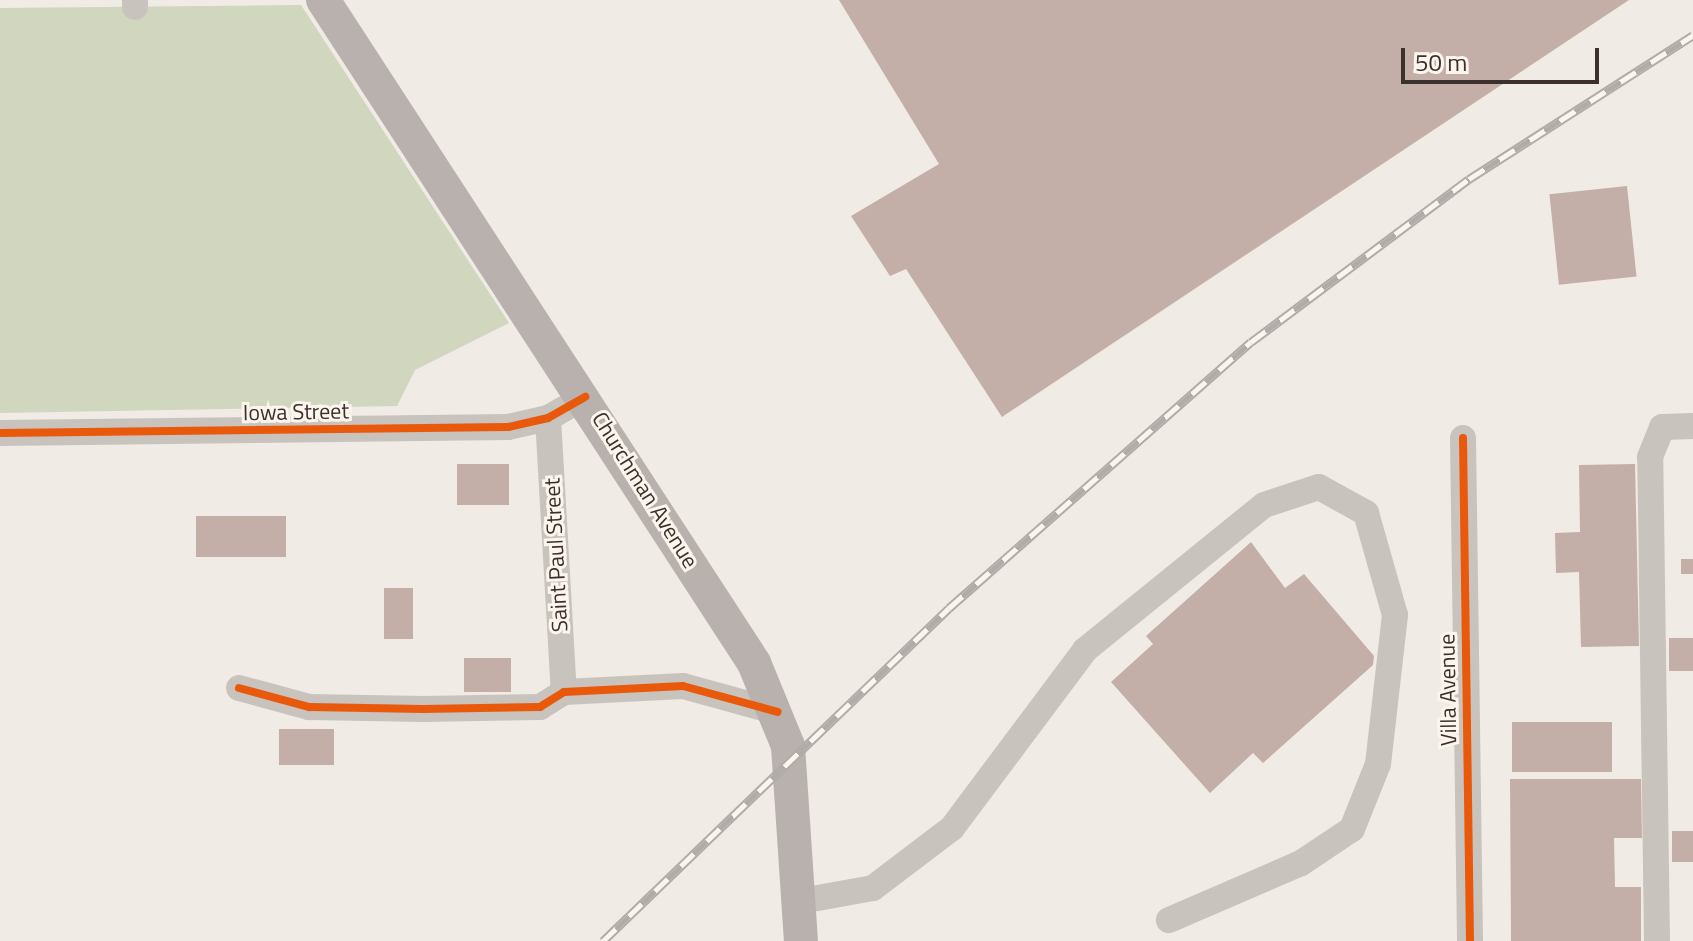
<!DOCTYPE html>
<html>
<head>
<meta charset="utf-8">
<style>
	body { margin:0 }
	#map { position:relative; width:1693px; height:941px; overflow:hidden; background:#f0ebe5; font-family:"Titillium Web",sans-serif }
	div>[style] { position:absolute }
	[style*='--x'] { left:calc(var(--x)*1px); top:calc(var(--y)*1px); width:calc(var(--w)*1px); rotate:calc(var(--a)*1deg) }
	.green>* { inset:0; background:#d1d6bf }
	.building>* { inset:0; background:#c3afa7; transform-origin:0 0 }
	.minor>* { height:26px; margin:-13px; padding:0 13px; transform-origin:13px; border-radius:13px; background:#c9c3be }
	.major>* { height:34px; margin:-17px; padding:0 17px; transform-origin:17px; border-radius:17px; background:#b8b1ad }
	.rail>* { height:9px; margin-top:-4.5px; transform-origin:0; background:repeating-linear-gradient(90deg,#fbf5ee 0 18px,#b1aca8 0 36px); box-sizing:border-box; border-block:2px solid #b1aca8 }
	.cycleway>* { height:8px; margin:-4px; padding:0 4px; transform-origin:4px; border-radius:4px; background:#e8590c }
	span { translate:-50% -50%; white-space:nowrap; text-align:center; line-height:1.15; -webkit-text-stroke:6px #fbf5ee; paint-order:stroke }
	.street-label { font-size:22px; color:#3b302b }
	.scale { position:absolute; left:1401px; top:48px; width:198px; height:36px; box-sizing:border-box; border:4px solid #3b302b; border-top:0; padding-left:10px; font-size:24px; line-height:28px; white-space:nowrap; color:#3b302b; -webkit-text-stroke:6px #fbf5ee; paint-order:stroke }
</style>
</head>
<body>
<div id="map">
	<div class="green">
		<div style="clip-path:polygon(301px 5px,509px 323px,415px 370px,397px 406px,0 413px,0 8px)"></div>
	</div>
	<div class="building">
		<div style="clip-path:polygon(839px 0,1629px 0,1002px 417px,906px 269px,890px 276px,851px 216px,939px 164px)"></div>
		<div style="left:1627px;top:186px;width:91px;height:78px;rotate:84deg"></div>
		<div style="left:457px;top:464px;width:52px;height:41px"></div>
		<div style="clip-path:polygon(1635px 464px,1639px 646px,1581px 647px,1579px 572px,1556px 573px,1555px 533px,1580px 532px,1579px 465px)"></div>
		<div style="left:196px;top:516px;width:90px;height:41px"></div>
		<div style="clip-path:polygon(1251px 542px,1285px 588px,1304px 574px,1374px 656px,1373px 665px,1263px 763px,1253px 753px,1210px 793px,1111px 682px,1153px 644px,1146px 636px)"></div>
		<div style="left:1681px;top:559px;width:12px;height:15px"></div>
		<div style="left:384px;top:588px;width:29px;height:51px"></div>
		<div style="left:1669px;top:638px;width:24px;height:33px"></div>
		<div style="left:464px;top:658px;width:47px;height:34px"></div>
		<div style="left:1512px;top:722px;width:100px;height:50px"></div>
		<div style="left:279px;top:729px;width:55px;height:36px"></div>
		<div style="clip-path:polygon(1510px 779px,1641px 779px,1642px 838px,1614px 838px,1615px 887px,1641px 887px,1641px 941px,1511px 941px)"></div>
		<div style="left:1672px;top:831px;width:21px;height:31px"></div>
	</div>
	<div class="minor">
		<div style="--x:135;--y:0;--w:7;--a:90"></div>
		<div style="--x:548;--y:418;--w:274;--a:86.7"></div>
		<div style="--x:0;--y:433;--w:508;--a:-0.68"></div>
		<div style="--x:508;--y:427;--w:41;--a:-12.7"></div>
		<div style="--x:548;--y:418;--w:43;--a:-29.6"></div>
		<div style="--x:1463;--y:438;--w:503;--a:89.2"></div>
		<div style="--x:239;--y:688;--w:73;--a:15.2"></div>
		<div style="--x:309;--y:707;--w:114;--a:1"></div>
		<div style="--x:423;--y:709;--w:117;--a:-1"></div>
		<div style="--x:540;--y:707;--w:28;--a:-32"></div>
		<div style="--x:564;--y:692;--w:119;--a:-2.9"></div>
		<div style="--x:683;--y:686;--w:98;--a:15.3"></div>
		<div style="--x:801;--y:901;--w:73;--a:-10.2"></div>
		<div style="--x:873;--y:888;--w:99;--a:-37.2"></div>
		<div style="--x:952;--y:828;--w:222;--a:-53.2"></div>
		<div style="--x:1085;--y:650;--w:230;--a:-39"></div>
		<div style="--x:1264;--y:505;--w:58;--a:-18.1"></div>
		<div style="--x:1319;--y:487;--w:54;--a:29"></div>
		<div style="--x:1366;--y:513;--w:106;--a:74.1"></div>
		<div style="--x:1395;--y:615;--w:150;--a:96.5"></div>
		<div style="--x:1378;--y:764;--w:70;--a:111.8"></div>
		<div style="--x:1352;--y:829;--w:61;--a:146.3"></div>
		<div style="--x:1301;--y:863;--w:144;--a:156.6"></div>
		<div style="--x:1657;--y:941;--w:484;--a:-90.8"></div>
		<div style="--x:1650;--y:457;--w:32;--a:-68"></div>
		<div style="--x:1662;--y:427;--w:31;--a:-2"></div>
	</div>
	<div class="major">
		<div style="--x:323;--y:0;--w:791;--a:56.97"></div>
		<div style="--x:754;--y:663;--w:90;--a:67.7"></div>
		<div style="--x:788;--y:746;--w:195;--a:86.2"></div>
	</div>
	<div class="rail">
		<div style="--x:603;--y:941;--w:480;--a:-43.9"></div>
		<div style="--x:949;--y:608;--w:402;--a:-41.4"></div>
		<div style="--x:1251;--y:342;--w:272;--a:-36.8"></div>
		<div style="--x:1469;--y:179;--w:266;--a:-32.7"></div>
	</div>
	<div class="cycleway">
		<div style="--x:0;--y:433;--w:508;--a:-0.68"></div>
		<div style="--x:508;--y:427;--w:41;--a:-12.7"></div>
		<div style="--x:548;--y:418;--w:43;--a:-29.6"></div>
		<div style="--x:1463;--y:438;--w:503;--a:89.2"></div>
		<div style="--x:239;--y:688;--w:73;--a:15.2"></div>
		<div style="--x:309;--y:707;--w:114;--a:1"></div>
		<div style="--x:423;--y:709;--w:117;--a:-1"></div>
		<div style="--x:540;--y:707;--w:28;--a:-32"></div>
		<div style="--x:564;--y:692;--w:119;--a:-2.9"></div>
		<div style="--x:683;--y:686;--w:98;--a:15.3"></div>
	</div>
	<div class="street-label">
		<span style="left:296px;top:412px;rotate:-1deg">Iowa Street</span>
		<span style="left:645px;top:490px;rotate:58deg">Churchman Avenue</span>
		<span style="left:556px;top:555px;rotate:-93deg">Saint Paul Street</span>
		<span style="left:1448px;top:690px;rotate:-91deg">Villa Avenue</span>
	</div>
	<div class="scale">50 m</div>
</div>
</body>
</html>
